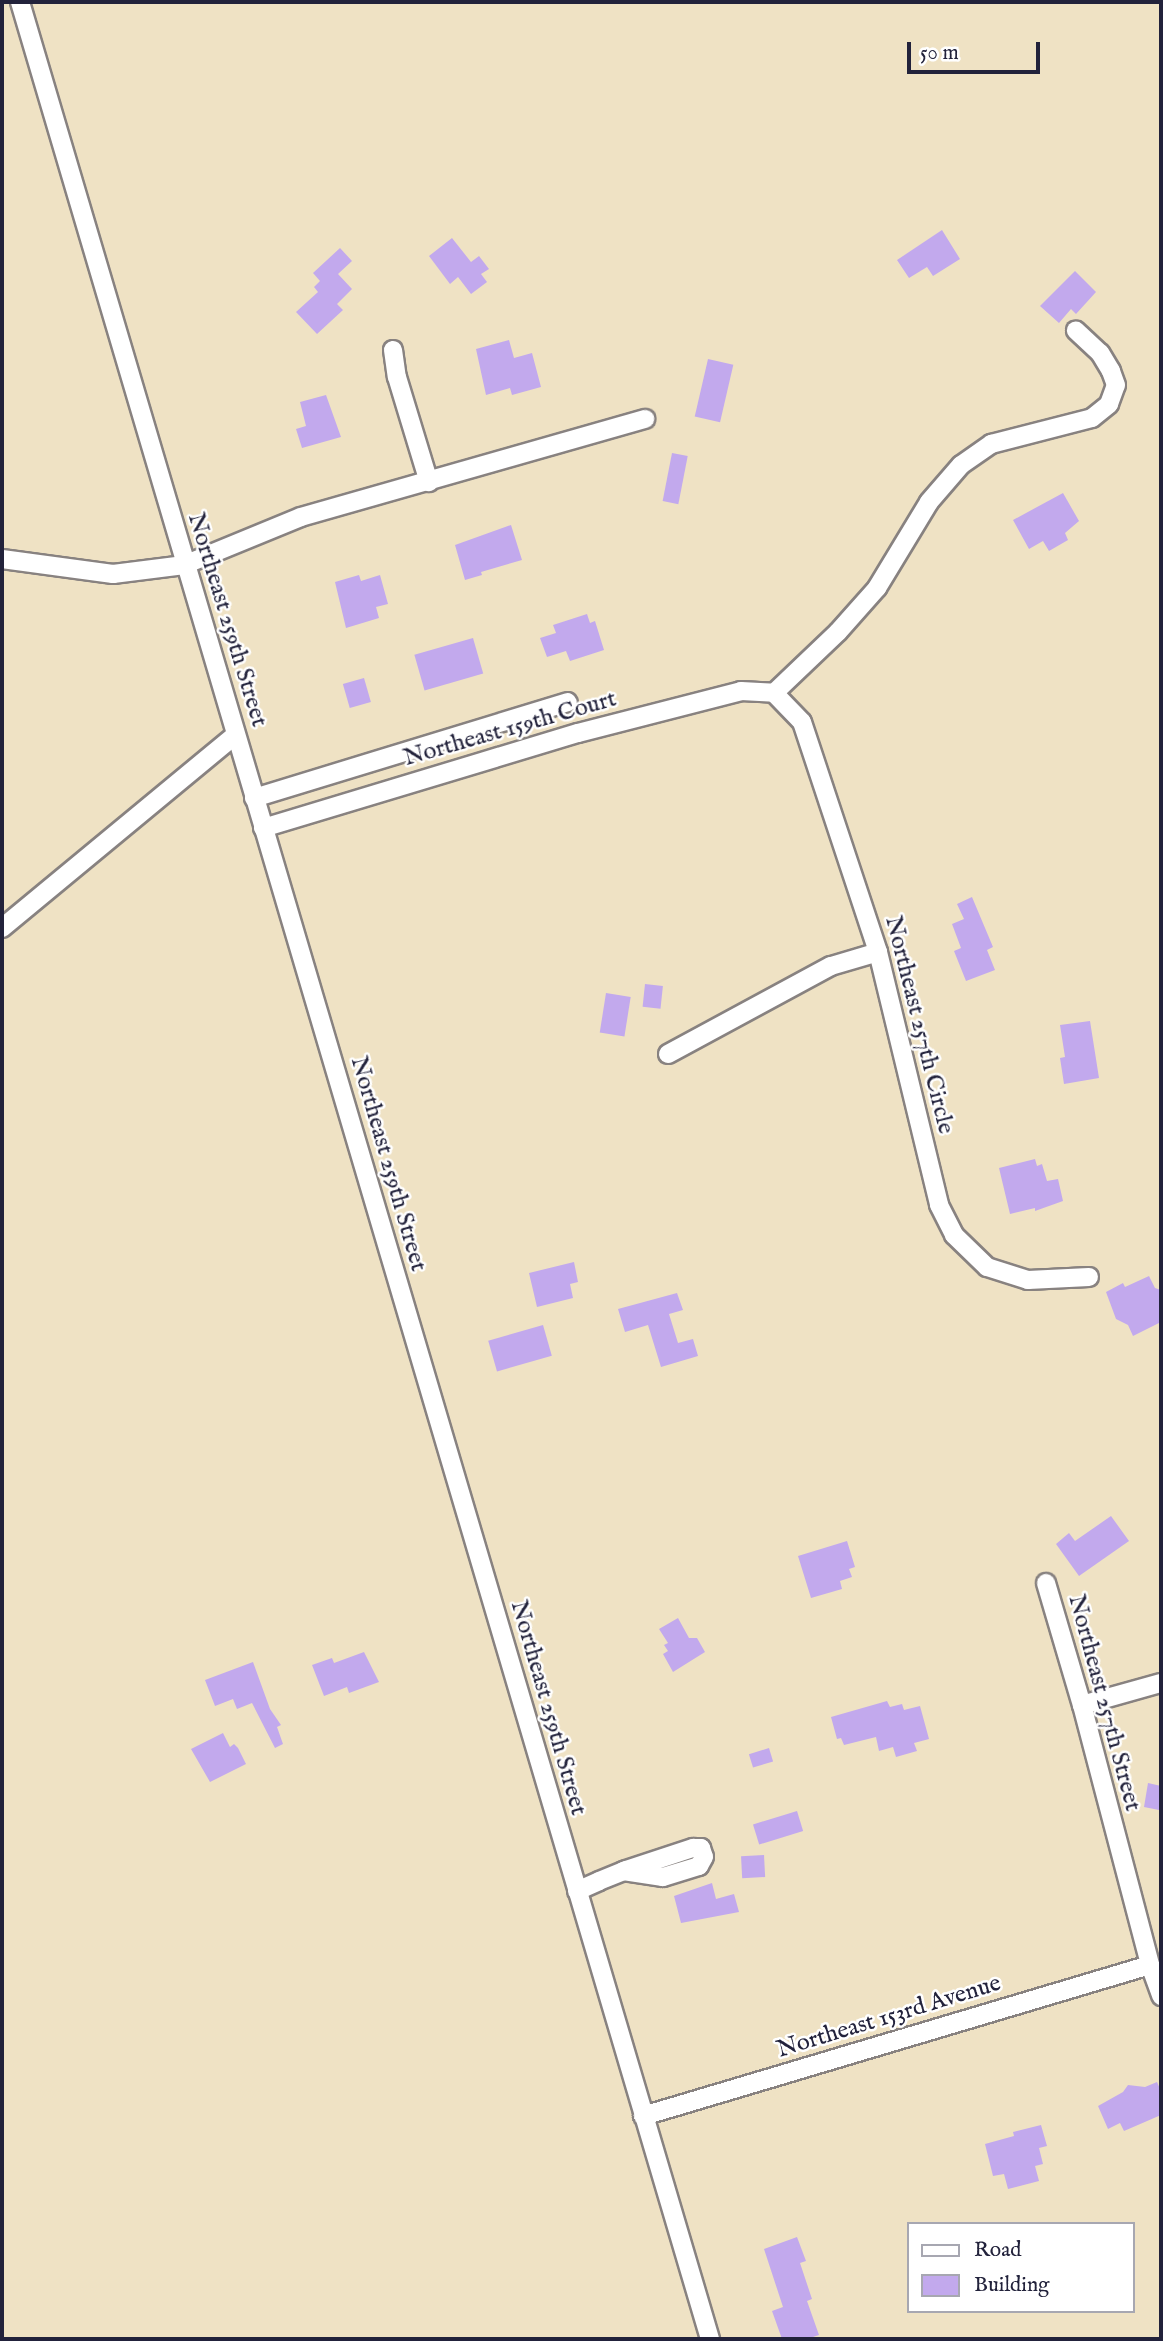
<!DOCTYPE html>
<html>
<head>
<meta charset="utf-8">
<style>
	body { margin:0 }
	#map { position:relative; width:1163px; height:2341px; overflow:hidden; background:#efe2c4; font-family:"IM FELL English",serif }
	div>[style] { position:absolute }
	[style*='--x'] { left:calc(var(--x)*1px); top:calc(var(--y)*1px); width:calc(var(--w)*1px); rotate:calc(var(--a)*1deg) }
	.building>* { inset:0; background:#c2a9ed; transform-origin:0 0 }
	.roads { filter:drop-shadow(2px 0 #888280) drop-shadow(-2px 0 #888280) drop-shadow(0 2px #888280) drop-shadow(0 -2px #888280) }
	.minor>* { height:18px; margin:-9px; padding:0 9px; transform-origin:9px; border-radius:9px; background:#fff }
	span { translate:-50% -50%; white-space:nowrap; text-align:center; line-height:1.15; -webkit-text-stroke:5px #fff; paint-order:stroke }
	.street-label { font-size:24px; color:#22223b }
	.frame { position:absolute; inset:0; border:4px solid #22223b; pointer-events:none }
	.legend { position:absolute; left:907px; top:2222px; width:228px; height:91px; box-sizing:border-box; background:#fff; border:2px solid #a7a7b1; margin:0; padding:9px 12px; list-style:none; font-size:21px; color:#22223b }
	.legend li { display:flex; align-items:center; gap:14px; height:35px }
	.legend b { width:35px; border:2px solid #a7a7b1 }
	.scale { position:absolute; left:907px; top:42px; width:133px; height:32px; box-sizing:border-box; border:4px solid #22223b; border-top:0; padding-left:9px; font-size:21px; line-height:24px; white-space:nowrap; color:#22223b; -webkit-text-stroke:5px #fff; paint-order:stroke }
</style>
</head>
<body>
<div id="map">
	<div class="building">
		<div style="clip-path:polygon(942px 230px,960px 259px,933px 276px,927px 267px,909px 278px,897px 260px)"></div>
		<div style="clip-path:polygon(452px 238px,471px 262px,479px 256px,489px 269px,481px 274px,487px 282px,471px 294px,458px 277px,450px 284px,429px 256px)"></div>
		<div style="clip-path:polygon(340px 248px,352px 261px,338px 274px,352px 289px,337px 304px,343px 310px,317px 334px,296px 312px,318px 292px,314px 287px,320px 281px,313px 273px)"></div>
		<div style="clip-path:polygon(1075px 271px,1096px 292px,1076px 314px,1071px 309px,1059px 323px,1040px 306px)"></div>
		<div style="clip-path:polygon(509px 340px,514px 358px,532px 353px,541px 387px,512px 395px,510px 388px,486px 395px,476px 349px)"></div>
		<div style="left:708px;top:359px;width:26px;height:59px;rotate:13deg"></div>
		<div style="clip-path:polygon(326px 395px,341px 437px,302px 448px,296px 429px,306px 426px,300px 402px)"></div>
		<div style="left:672px;top:453px;width:16px;height:49px;rotate:11deg"></div>
		<div style="clip-path:polygon(1063px 493px,1079px 521px,1065px 533px,1068px 540px,1049px 551px,1043px 541px,1029px 549px,1013px 520px)"></div>
		<div style="clip-path:polygon(511px 525px,522px 560px,481px 572px,482px 575px,465px 580px,455px 545px)"></div>
		<div style="clip-path:polygon(359px 575px,361px 581px,380px 575px,388px 604px,376px 607px,379px 618px,346px 628px,335px 582px)"></div>
		<div style="clip-path:polygon(587px 614px,590px 623px,595px 621px,604px 650px,570px 661px,566px 651px,547px 657px,540px 638px,556px 633px,553px 625px)"></div>
		<div style="left:473px;top:638px;width:37px;height:61px;rotate:74deg"></div>
		<div style="left:364px;top:678px;width:25px;height:22px;rotate:74deg"></div>
		<div style="clip-path:polygon(972px 897px,993px 947px,987px 950px,995px 970px,966px 981px,954px 951px,961px 948px,952px 924px,964px 919px,957px 904px)"></div>
		<div style="left:645px;top:984px;width:18px;height:23px;rotate:6deg"></div>
		<div style="left:606px;top:993px;width:25px;height:40px;rotate:9deg"></div>
		<div style="clip-path:polygon(1090px 1021px,1099px 1078px,1064px 1084px,1060px 1058px,1065px 1057px,1060px 1025px)"></div>
		<div style="clip-path:polygon(1035px 1159px,1037px 1166px,1042px 1164px,1047px 1181px,1058px 1179px,1063px 1201px,1035px 1211px,1035px 1208px,1010px 1214px,999px 1168px)"></div>
		<div style="clip-path:polygon(574px 1262px,578px 1282px,570px 1284px,573px 1298px,537px 1307px,529px 1273px)"></div>
		<div style="clip-path:polygon(1149px 1276px,1155px 1288px,1161px 1290px,1161px 1322px,1133px 1336px,1128px 1325px,1116px 1319px,1106px 1292px,1123px 1283px,1125px 1287px)"></div>
		<div style="clip-path:polygon(677px 1293px,683px 1310px,669px 1314px,678px 1343px,693px 1339px,698px 1356px,661px 1367px,648px 1325px,625px 1332px,618px 1309px)"></div>
		<div style="left:543px;top:1325px;width:32px;height:57px;rotate:74deg"></div>
		<div style="clip-path:polygon(1111px 1516px,1129px 1541px,1079px 1576px,1056px 1544px,1069px 1533px,1075px 1541px)"></div>
		<div style="clip-path:polygon(847px 1541px,855px 1567px,849px 1569px,852px 1577px,840px 1581px,842px 1589px,811px 1598px,798px 1556px)"></div>
		<div style="clip-path:polygon(678px 1618px,689px 1638px,697px 1638px,705px 1652px,673px 1672px,663px 1654px,668px 1651px,664px 1645px,668px 1643px,659px 1629px)"></div>
		<div style="clip-path:polygon(364px 1652px,379px 1682px,349px 1693px,347px 1687px,324px 1696px,312px 1665px,332px 1658px,334px 1663px)"></div>
		<div style="clip-path:polygon(253px 1662px,270px 1709px,281px 1725px,277px 1727px,283px 1744px,275px 1748px,252px 1703px,237px 1709px,233px 1699px,215px 1706px,205px 1680px)"></div>
		<div style="clip-path:polygon(887px 1701px,890px 1707px,902px 1704px,904px 1710px,920px 1706px,929px 1739px,914px 1743px,917px 1751px,896px 1757px,893px 1747px,879px 1751px,876px 1737px,844px 1745px,841px 1738px,837px 1739px,831px 1717px)"></div>
		<div style="clip-path:polygon(223px 1733px,230px 1747px,234px 1744px,238px 1748px,246px 1764px,210px 1782px,191px 1749px)"></div>
		<div style="left:769px;top:1748px;width:14px;height:21px;rotate:73deg"></div>
		<div style="clip-path:polygon(1148px 1783px,1161px 1786px,1159px 1810px,1144px 1807px)"></div>
		<div style="left:797px;top:1811px;width:21px;height:46px;rotate:73deg"></div>
		<div style="left:764px;top:1855px;width:22px;height:23px;rotate:87deg"></div>
		<div style="clip-path:polygon(712px 1883px,716px 1899px,734px 1894px,739px 1912px,681px 1923px,674px 1896px)"></div>
		<div style="clip-path:polygon(1157px 2082px,1161px 2091px,1161px 2115px,1124px 2131px,1120px 2123px,1108px 2129px,1098px 2106px,1123px 2092px,1128px 2085px,1145px 2087px)"></div>
		<div style="clip-path:polygon(1041px 2125px,1047px 2146px,1039px 2148px,1043px 2164px,1035px 2166px,1039px 2181px,1008px 2189px,1004px 2174px,993px 2176px,985px 2144px,1014px 2136px,1013px 2132px)"></div>
		<div style="clip-path:polygon(797px 2237px,806px 2261px,800px 2263px,812px 2299px,807px 2301px,819px 2335px,807px 2339px,782px 2339px,772px 2311px,783px 2307px,764px 2249px)"></div>
	</div>
	<div class="roads">
		<div class="minor">
			<div style="--x:20;--y:2;--w:2437;--a:73.55"></div>
			<div style="--x:393;--y:350;--w:27;--a:82"></div>
			<div style="--x:397;--y:377;--w:110;--a:73.1"></div>
			<div style="--x:2;--y:559;--w:112;--a:7.7"></div>
			<div style="--x:113;--y:574;--w:72;--a:-7.2"></div>
			<div style="--x:184;--y:565;--w:126;--a:-22.3"></div>
			<div style="--x:301;--y:517;--w:358;--a:-15.9"></div>
			<div style="--x:774;--y:693;--w:40;--a:46"></div>
			<div style="--x:802;--y:722;--w:242;--a:71.7"></div>
			<div style="--x:878;--y:952;--w:260;--a:76.4"></div>
			<div style="--x:939;--y:1205;--w:34;--a:63"></div>
			<div style="--x:954;--y:1235;--w:46;--a:44.1"></div>
			<div style="--x:987;--y:1267;--w:43;--a:17.6"></div>
			<div style="--x:1028;--y:1280;--w:61;--a:-2.8"></div>
			<div style="--x:774;--y:693;--w:88;--a:-43.6"></div>
			<div style="--x:838;--y:632;--w:59;--a:-48.4"></div>
			<div style="--x:877;--y:588;--w:100;--a:-58.8"></div>
			<div style="--x:929;--y:502;--w:49;--a:-49.1"></div>
			<div style="--x:961;--y:465;--w:37;--a:-35"></div>
			<div style="--x:991;--y:444;--w:104;--a:-14.4"></div>
			<div style="--x:1092;--y:418;--w:22;--a:-39"></div>
			<div style="--x:1109;--y:404;--w:20;--a:-70"></div>
			<div style="--x:1116;--y:385;--w:15;--a:-110"></div>
			<div style="--x:1111;--y:371;--w:21;--a:-121"></div>
			<div style="--x:1100;--y:353;--w:33;--a:-137"></div>
			<div style="--x:254;--y:798;--w:328;--a:-17"></div>
			<div style="--x:263;--y:828;--w:329;--a:-16.8"></div>
			<div style="--x:578;--y:733;--w:168;--a:-14.4"></div>
			<div style="--x:741;--y:691;--w:33;--a:3"></div>
			<div style="--x:2;--y:928;--w:303;--a:-39.6"></div>
			<div style="--x:668;--y:1054;--w:185;--a:-28.4"></div>
			<div style="--x:831;--y:966;--w:49;--a:-16.6"></div>
			<div style="--x:1046;--y:1583;--w:127;--a:73.6"></div>
			<div style="--x:1082;--y:1705;--w:269;--a:75.3"></div>
			<div style="--x:1150;--y:1965;--w:33;--a:70"></div>
			<div style="--x:1082;--y:1705;--w:82;--a:-15.6"></div>
			<div style="--x:577;--y:1891;--w:24;--a:-24"></div>
			<div style="--x:599;--y:1881;--w:29;--a:-22"></div>
			<div style="--x:626;--y:1870;--w:71;--a:-18.2"></div>
			<div style="--x:693;--y:1848;--w:8;--a:0"></div>
			<div style="--x:701;--y:1848;--w:9;--a:72"></div>
			<div style="--x:704;--y:1857;--w:10;--a:119"></div>
			<div style="--x:699;--y:1866;--w:38;--a:163"></div>
			<div style="--x:663;--y:1877;--w:40;--a:-171.5"></div>
			<div style="--x:643;--y:2116;--w:529;--a:-16.59"></div>
		</div>
	</div>
	<div class="street-label">
		<span style="left:227px;top:620px;rotate:73deg">Northeast 259th Street</span>
		<span style="left:510px;top:729px;rotate:-16deg">Northeast 159th Court</span>
		<span style="left:919px;top:1025px;rotate:76deg">Northeast 257th Circle</span>
		<span style="left:388px;top:1164px;rotate:74deg">Northeast 259th Street</span>
		<span style="left:1104px;top:1703px;rotate:75deg">Northeast 257th Street</span>
		<span style="left:548px;top:1708px;rotate:74deg">Northeast 259th Street</span>
		<span style="left:889px;top:2017px;rotate:-17deg">Northeast 153rd Avenue</span>
	</div>
	<div class="frame"></div>
	<ul class="legend">
	<li><b style="height:9px;background:#fff"></b>Road</li>
	<li><b style="height:19px;background:#c2a9ed"></b>Building</li>
	</ul>
	<div class="scale">50 m</div>
</div>
</body>
</html>
